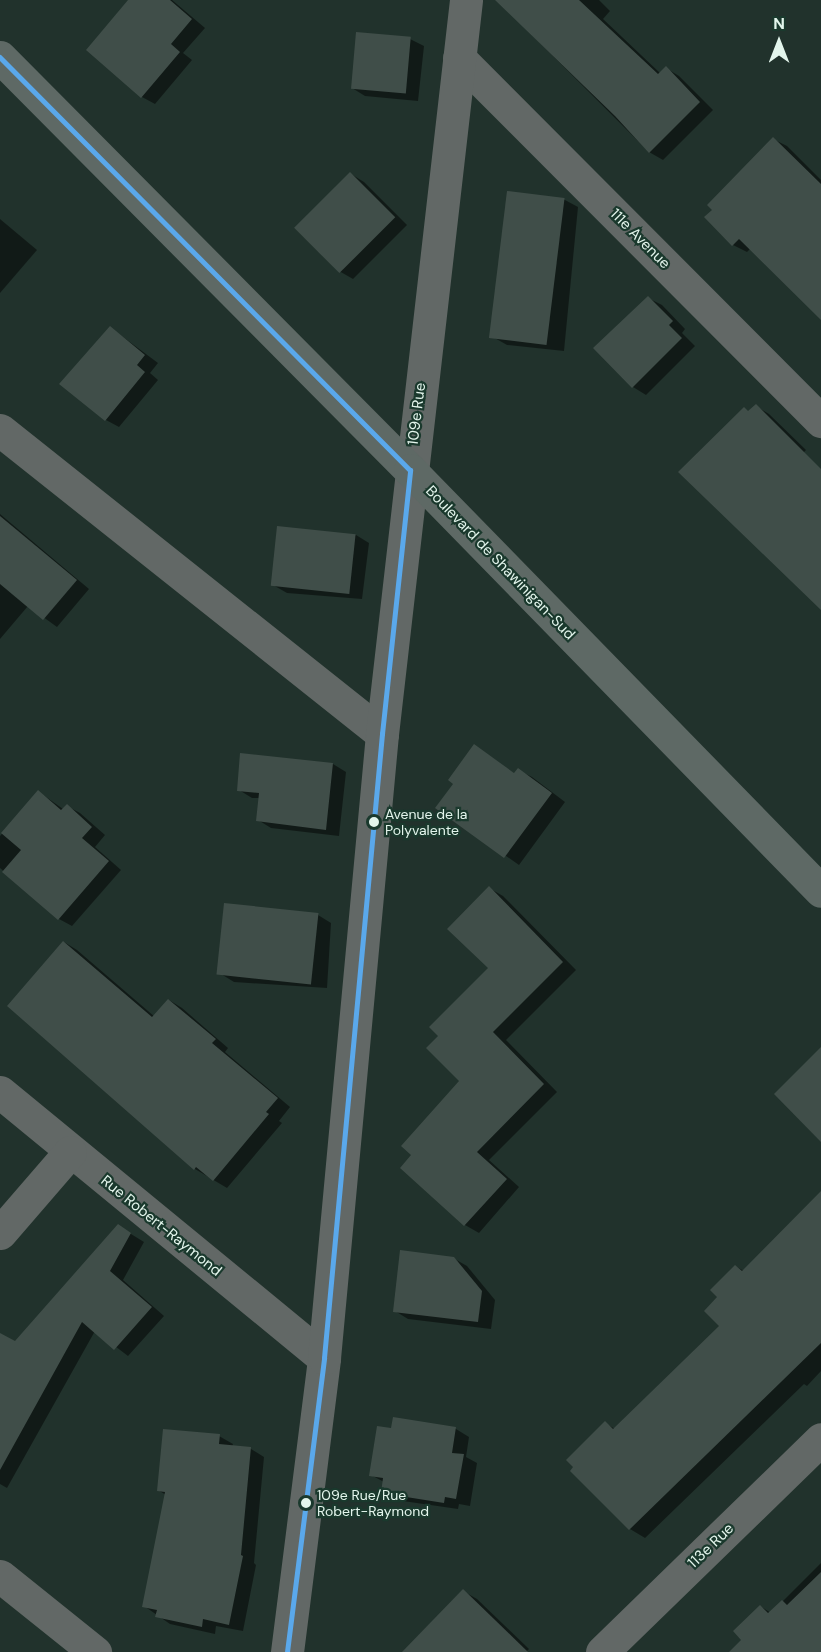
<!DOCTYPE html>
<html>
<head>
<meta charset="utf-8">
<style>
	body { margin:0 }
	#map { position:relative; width:821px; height:1652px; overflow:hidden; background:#21322c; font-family:"DM Sans",sans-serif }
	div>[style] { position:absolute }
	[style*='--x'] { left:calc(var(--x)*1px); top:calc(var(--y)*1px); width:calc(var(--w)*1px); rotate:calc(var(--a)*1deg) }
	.shadow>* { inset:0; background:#0007 }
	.building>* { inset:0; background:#404e49; transform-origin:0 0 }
	.minor>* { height:33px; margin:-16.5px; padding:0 16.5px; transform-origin:16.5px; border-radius:16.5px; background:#626866 }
	.major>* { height:33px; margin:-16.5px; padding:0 16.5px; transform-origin:16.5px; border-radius:16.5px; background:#5e6965 }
	.bus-1>* { height:4.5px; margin:-2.25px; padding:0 2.25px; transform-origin:2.25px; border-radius:2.25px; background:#5aa8eb }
	.dots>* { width:16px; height:16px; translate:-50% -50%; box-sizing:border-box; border:3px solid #1a392d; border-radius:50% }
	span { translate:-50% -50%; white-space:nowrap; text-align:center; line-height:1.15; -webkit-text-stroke:4.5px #1a392d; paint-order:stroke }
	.bus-label { font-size:14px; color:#e3f5ec }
	.left { translate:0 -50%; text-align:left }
	.street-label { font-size:15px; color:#e3f5ec }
	.north { position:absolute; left:749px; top:12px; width:60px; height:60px; -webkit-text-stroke:4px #1a392d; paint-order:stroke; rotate:0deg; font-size:16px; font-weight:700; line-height:24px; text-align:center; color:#e3f5ec }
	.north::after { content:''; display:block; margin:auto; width:21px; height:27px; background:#e3f5ec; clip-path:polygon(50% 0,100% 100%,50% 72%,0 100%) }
</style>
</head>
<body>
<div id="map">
	<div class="shadow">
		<div style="clip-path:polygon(130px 0,172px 0,205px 28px,183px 53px,192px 60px,155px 104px,142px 97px)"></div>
		<div style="clip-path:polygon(525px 0,599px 0,610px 11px,603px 19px,660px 73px,666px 68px,679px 76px,713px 110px,663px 160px,649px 152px,511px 14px)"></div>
		<div style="clip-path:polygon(410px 39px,424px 46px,418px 101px,365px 96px,352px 88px)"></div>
		<div style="clip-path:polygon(773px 139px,787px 146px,821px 180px,821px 318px,751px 248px,747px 252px,733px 245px)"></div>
		<div style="clip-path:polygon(351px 174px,364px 182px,407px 225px,353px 279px,339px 271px)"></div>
		<div style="clip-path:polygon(508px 193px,565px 200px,578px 207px,564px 351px,507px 345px,493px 337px)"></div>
		<div style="clip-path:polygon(0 219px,37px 250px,0 293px)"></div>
		<div style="clip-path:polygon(648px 298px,662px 305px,685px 329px,682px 333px,695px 346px,646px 395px,633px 387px)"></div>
		<div style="clip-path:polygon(111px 328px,158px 363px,150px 373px,158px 380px,119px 427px,106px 420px)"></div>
		<div style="clip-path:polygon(756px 406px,769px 414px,806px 450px,799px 457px,821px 480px,821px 605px,749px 412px)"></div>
		<div style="clip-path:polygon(0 514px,89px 589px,57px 627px,28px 606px,0 639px)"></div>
		<div style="clip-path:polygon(356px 535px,369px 543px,362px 599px,287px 593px,273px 585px)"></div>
		<div style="clip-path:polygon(474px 746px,515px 774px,518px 770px,532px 777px,565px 802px,519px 865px,437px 808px,455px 783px)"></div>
		<div style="clip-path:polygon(242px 755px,333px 764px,346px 772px,339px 836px,271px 828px,258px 820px,260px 798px,252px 798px,239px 790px)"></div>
		<div style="clip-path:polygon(39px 792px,63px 809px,67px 806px,80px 813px,105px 835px,95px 847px,121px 870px,72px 926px,59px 919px,0 868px,0 836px)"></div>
		<div style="clip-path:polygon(489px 888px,503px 896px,576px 970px,506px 1040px,557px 1092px,489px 1160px,519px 1187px,479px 1233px,465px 1225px,402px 1168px,413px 1155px,461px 1081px,440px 1036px,490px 968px)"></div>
		<div style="clip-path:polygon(318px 915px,331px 923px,327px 988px,234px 982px,221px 974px)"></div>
		<div style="clip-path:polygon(64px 942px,77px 950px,155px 1017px,169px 1000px,182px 1008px,228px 1048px,225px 1052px,290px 1107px,279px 1121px,282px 1123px,227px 1188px,195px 1169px)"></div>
		<div style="clip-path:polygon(821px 1193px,821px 1371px,807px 1386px,804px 1384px,645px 1538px,630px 1529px,605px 1423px,615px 1429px,721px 1326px,720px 1297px,735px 1266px,744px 1271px)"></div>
		<div style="clip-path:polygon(118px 1226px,144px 1242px,123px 1280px,164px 1316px,128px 1356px,95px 1331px,7px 1488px,0 1484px,0 1340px,15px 1343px)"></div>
		<div style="clip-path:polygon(453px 1258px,467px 1266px,495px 1300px,491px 1329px,408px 1319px,395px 1311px)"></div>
		<div style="clip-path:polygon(394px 1419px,456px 1429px,469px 1437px,466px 1457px,477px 1463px,470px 1506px,459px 1504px,458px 1509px,396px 1500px,382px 1492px,384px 1482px,371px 1475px,392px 1430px)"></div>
		<div style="clip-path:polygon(219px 1436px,233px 1444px,232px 1447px,251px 1449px,264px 1457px,254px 1563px,256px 1565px,243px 1631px,216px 1626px,215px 1634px,170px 1624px,144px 1606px,166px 1495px,158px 1490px)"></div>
		<div style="clip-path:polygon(821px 1563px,821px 1652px,756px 1652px,760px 1606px,771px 1613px)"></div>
		<div style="clip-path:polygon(463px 1591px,477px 1599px,529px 1649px,526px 1652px,404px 1652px)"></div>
	</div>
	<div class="building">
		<div style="clip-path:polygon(128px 0,170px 0,192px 19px,171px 44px,180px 52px,141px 98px,86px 50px)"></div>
		<div style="clip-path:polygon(495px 0,579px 0,658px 74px,666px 66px,700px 102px,649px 153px,615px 116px)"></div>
		<div style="left:356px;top:32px;width:55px;height:57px;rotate:5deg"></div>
		<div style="clip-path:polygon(773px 137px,821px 184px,821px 320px,739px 239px,732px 246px,704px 217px,712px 210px,707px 205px)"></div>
		<div style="left:350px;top:172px;width:64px;height:79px;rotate:45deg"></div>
		<div style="left:507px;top:191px;width:58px;height:148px;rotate:7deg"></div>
		<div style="clip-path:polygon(648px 296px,673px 321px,669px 325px,682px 338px,632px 388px,593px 348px)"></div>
		<div style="clip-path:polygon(110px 326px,145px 355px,137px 365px,145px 372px,105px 421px,59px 384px)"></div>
		<div style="clip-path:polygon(756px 404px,821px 469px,821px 610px,678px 472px,744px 407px,748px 411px)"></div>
		<div style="clip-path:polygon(0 516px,77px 580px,43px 620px,0 584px)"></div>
		<div style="left:277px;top:526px;width:79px;height:60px;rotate:6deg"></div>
		<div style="clip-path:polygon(474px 744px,514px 773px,518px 768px,552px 793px,504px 858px,435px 808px,453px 784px,448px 780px)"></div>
		<div style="clip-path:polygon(240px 753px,333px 763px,326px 830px,256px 821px,259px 793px,237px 791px)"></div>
		<div style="clip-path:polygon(38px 790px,61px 810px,67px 804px,92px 827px,82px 838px,109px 861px,58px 920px,2px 872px,21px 850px,1px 833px)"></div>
		<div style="clip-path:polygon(489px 886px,563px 962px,493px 1032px,544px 1084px,477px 1152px,507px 1179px,464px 1226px,400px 1168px,411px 1155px,401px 1146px,459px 1081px,426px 1048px,438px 1036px,429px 1027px,488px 968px,447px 929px)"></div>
		<div style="left:224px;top:903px;width:95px;height:72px;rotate:6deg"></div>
		<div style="clip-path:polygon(63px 941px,152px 1017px,168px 999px,216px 1039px,212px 1043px,278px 1098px,266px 1112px,269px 1114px,213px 1181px,196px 1167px,194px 1170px,7px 1006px)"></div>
		<div style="clip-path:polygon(821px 1047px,821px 1142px,774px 1094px)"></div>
		<div style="clip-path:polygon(821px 1191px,821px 1343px,629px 1530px,570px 1471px,573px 1467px,566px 1460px,605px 1421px,613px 1429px,719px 1326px,704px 1311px,717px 1297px,710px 1290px,735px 1265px,742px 1271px)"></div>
		<div style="clip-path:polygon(118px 1224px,131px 1233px,110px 1271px,152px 1307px,114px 1350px,82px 1322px,0 1470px,0 1333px,15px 1341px)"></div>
		<div style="clip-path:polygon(400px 1250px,454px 1257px,482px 1291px,478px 1322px,393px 1312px)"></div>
		<div style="clip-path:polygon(393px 1417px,456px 1427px,452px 1453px,464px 1454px,456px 1499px,445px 1497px,444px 1503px,381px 1493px,383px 1478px,369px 1476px,377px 1426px,391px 1428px)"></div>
		<div style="clip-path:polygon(163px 1429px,220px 1434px,219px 1444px,251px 1447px,241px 1555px,243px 1556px,229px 1625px,203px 1619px,202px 1627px,155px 1617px,157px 1610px,142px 1607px,165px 1492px,157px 1491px)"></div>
		<div style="clip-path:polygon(821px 1572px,821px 1652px,729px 1652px,741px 1640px,733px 1631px,760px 1605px,768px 1613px,782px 1600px,787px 1605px)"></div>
		<div style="clip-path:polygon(463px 1589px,528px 1652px,402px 1652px)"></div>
	</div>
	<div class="minor">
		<div style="--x:459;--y:58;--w:513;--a:45.08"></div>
		<div style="--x:0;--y:430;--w:488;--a:38.5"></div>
		<div style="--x:0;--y:1092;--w:419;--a:39.4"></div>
		<div style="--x:0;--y:1233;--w:107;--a:-49.2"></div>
		<div style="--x:0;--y:1576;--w:122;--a:38.7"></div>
		<div style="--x:287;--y:1652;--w:296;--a:-82.8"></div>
		<div style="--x:324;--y:1358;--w:627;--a:-84.69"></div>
		<div style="--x:382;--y:734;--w:739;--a:-83.47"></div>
		<div style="--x:602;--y:1652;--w:305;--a:-44.2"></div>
	</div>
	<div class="major">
		<div style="--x:0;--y:57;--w:582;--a:45.21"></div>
		<div style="--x:410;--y:470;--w:588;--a:45.69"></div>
	</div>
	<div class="bus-1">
		<div style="--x:0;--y:57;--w:582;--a:45.21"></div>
		<div style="--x:287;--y:1652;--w:296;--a:-82.8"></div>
		<div style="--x:324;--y:1358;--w:627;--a:-84.69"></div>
		<div style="--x:382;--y:734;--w:265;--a:-83.9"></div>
	</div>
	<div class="dots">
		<div style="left:374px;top:822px;background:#e3f5ec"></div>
		<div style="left:306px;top:1503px;background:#e3f5ec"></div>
	</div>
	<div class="bus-label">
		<span class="left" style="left:385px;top:822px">Avenue de la<br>Polyvalente</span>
		<span class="left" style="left:317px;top:1503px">109e Rue/Rue<br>Robert-Raymond</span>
	</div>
	<div class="street-label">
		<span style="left:640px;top:239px;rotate:45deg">111e Avenue</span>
		<span style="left:417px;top:414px;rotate:-83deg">109e Rue</span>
		<span style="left:500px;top:563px;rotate:46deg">Boulevard de Shawinigan-Sud</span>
		<span style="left:161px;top:1226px;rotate:39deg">Rue Robert-Raymond</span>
		<span style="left:711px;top:1546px;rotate:-44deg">113e Rue</span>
	</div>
	<div class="north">N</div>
</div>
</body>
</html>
